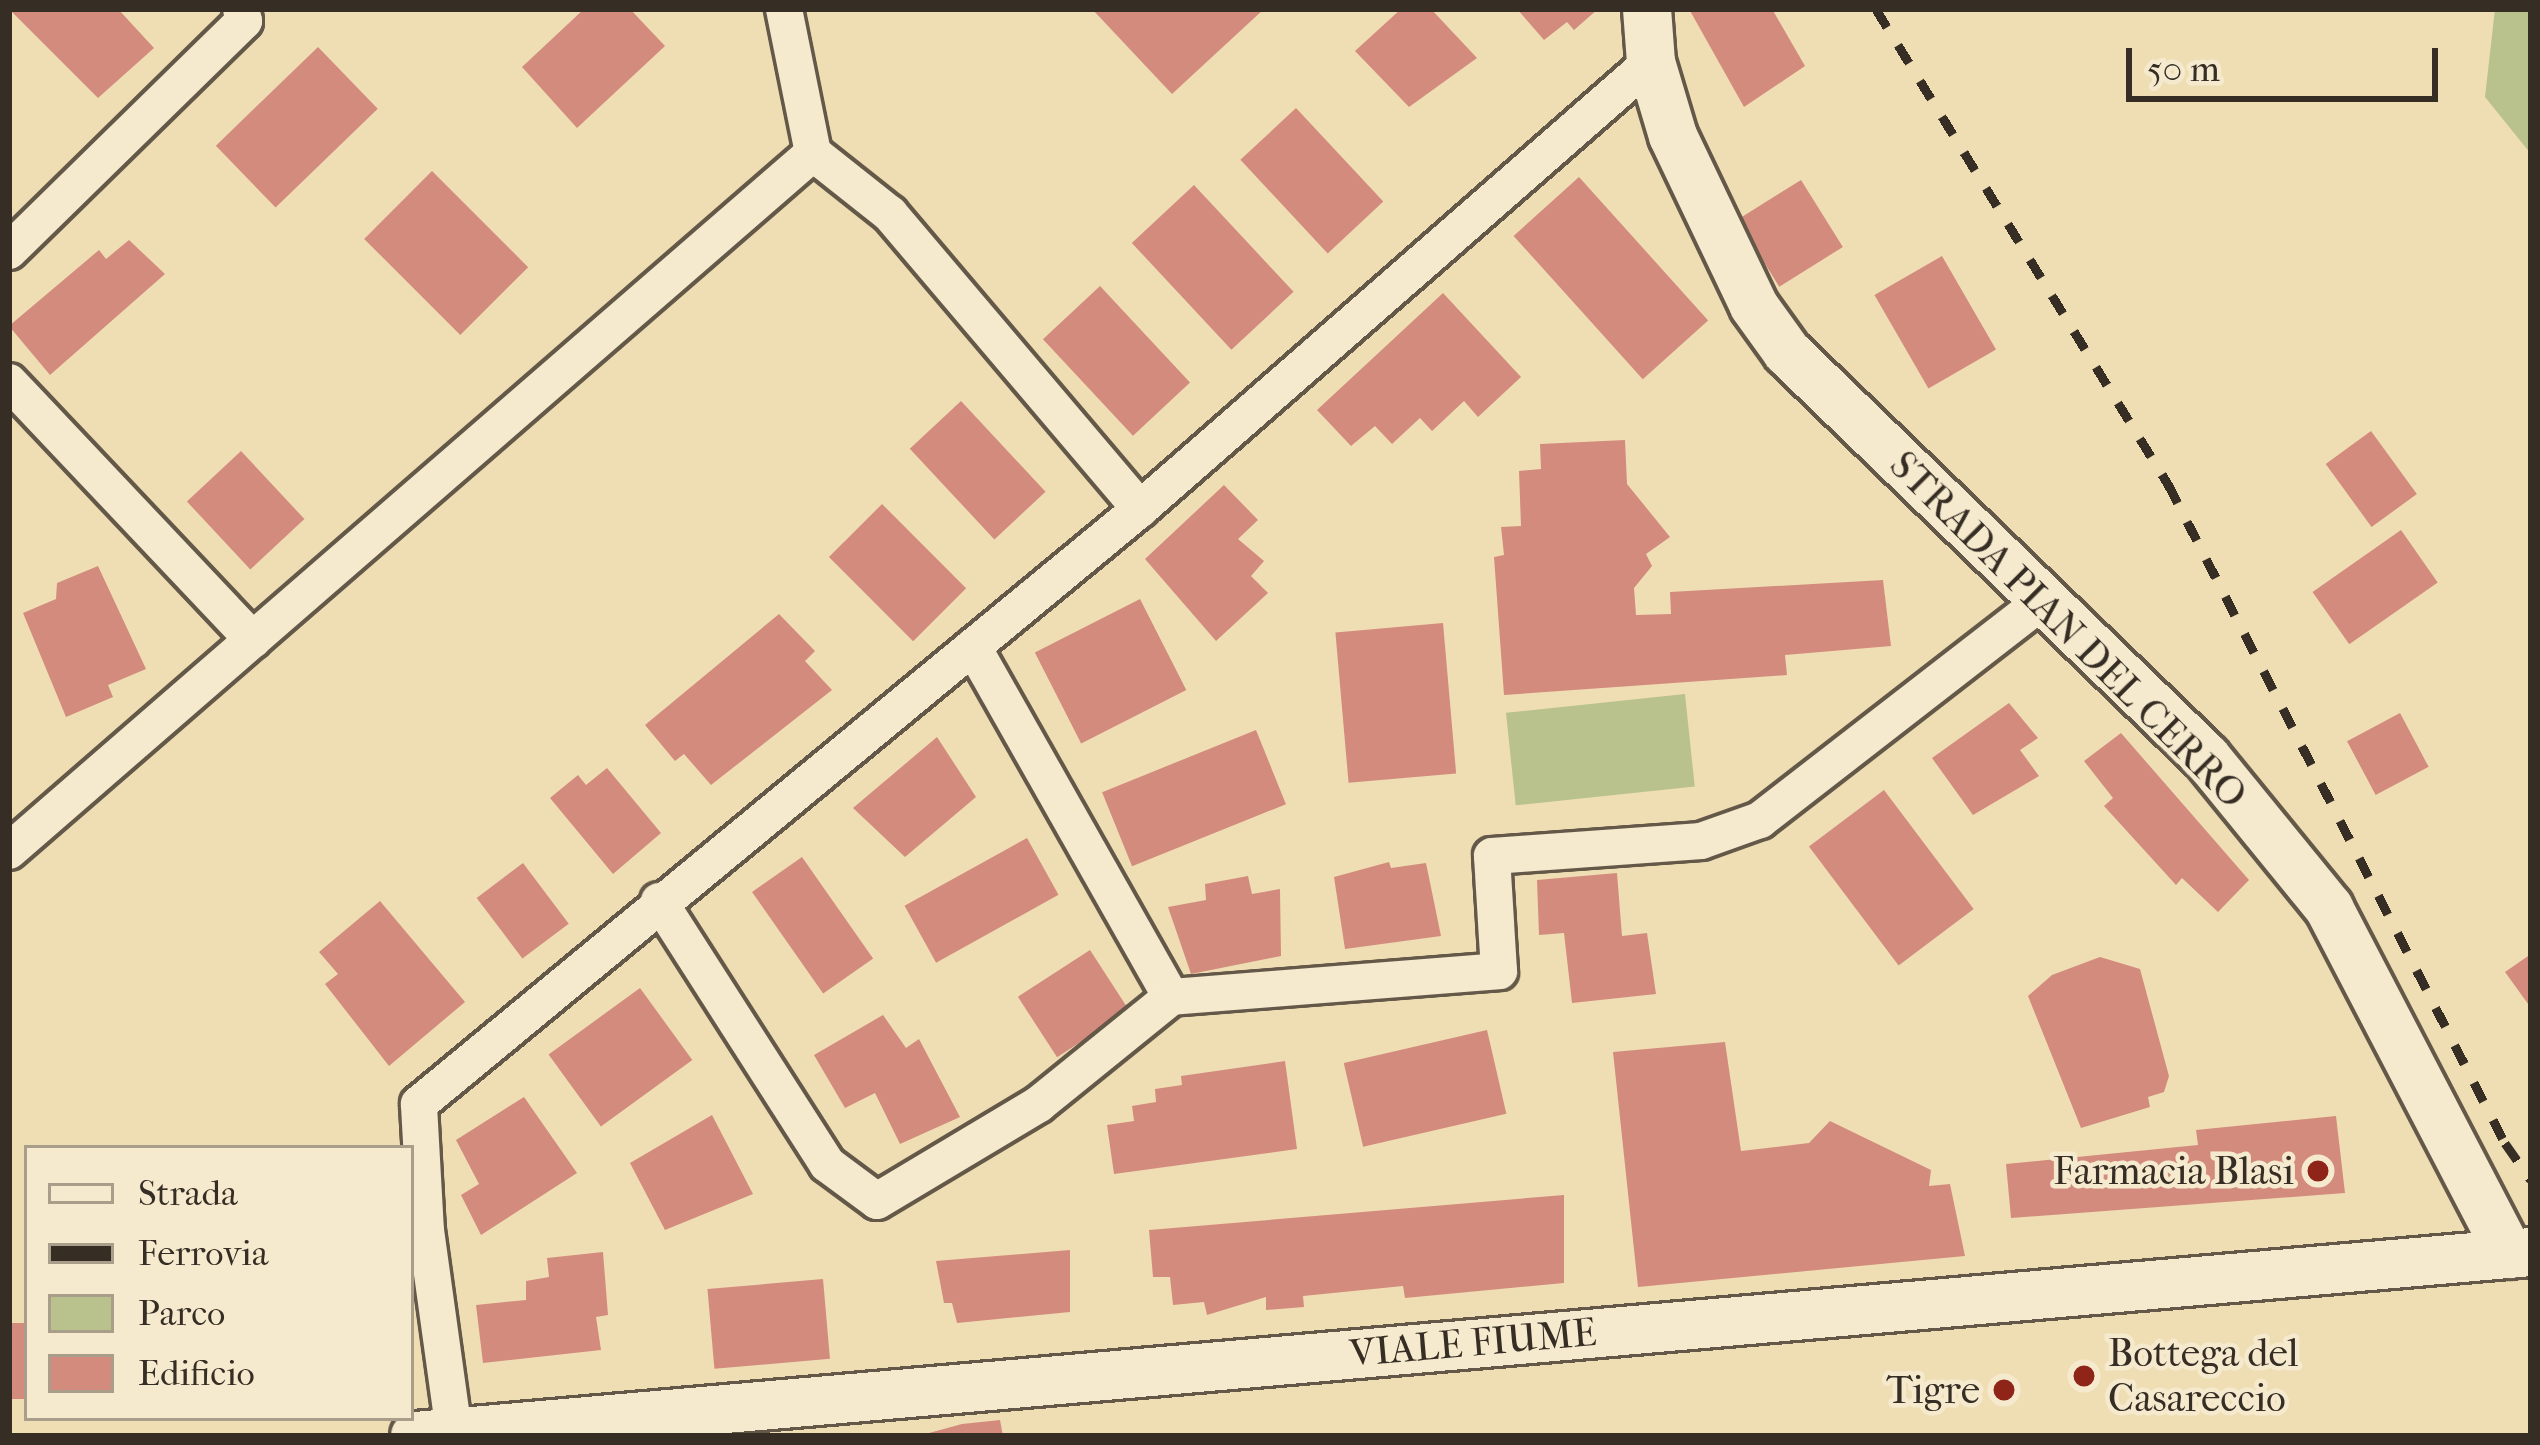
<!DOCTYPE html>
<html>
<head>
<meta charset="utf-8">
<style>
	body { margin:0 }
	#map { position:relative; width:2540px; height:1445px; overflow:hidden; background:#efdeb3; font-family:"IM FELL French Canon",serif }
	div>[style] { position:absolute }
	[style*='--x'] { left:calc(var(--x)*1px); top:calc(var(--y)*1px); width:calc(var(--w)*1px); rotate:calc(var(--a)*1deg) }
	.green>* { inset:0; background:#b9c18c; transform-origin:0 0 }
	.building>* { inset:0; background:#d38b7e; transform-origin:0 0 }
	.roads { filter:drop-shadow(3px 0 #645948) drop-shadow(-3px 0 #645948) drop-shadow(0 3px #645948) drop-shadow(0 -3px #645948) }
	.street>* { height:36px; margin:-18px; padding:0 18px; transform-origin:18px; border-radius:18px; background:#f5eace }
	.secondary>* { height:48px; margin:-24px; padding:0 24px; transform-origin:24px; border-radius:24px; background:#f5eace }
	.rail>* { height:9px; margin-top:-4.5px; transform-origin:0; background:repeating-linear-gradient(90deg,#362d24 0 21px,transparent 0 42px) }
	.dots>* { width:33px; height:33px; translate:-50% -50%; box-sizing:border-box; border:6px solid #f5eace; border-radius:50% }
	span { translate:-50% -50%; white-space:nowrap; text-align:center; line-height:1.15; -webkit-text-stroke:9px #f5eace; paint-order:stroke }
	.street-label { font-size:39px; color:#362d24 }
	.poi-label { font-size:39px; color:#362d24 }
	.right { translate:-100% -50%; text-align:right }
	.left { translate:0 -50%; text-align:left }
	.frame { position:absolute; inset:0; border:12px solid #362d24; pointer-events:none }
	.legend { position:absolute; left:24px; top:1145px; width:390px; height:276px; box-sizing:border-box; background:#f5eace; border:3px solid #a99e8a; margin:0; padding:15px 21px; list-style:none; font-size:36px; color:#362d24 }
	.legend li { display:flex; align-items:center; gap:24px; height:60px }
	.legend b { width:60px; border:3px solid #a99e8a }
	.scale { position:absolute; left:2126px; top:48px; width:312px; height:54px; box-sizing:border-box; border:6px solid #362d24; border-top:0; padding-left:15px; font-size:36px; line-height:42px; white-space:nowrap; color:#362d24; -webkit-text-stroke:9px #f5eace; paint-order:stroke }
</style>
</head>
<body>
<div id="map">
	<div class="green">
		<div style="clip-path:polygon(2495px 9px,2531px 9px,2531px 154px,2485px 97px)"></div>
		<div style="left:1685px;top:694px;width:93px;height:180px;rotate:84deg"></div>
	</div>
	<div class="building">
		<div style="clip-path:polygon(9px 9px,118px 9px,154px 48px,98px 98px)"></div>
		<div style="clip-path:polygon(584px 9px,630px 9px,665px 46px,577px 128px,522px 67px)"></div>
		<div style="clip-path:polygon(1092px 9px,1264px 9px,1172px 94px)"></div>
		<div style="clip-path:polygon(1401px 9px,1431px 9px,1477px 58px,1409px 107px,1355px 51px)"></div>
		<div style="clip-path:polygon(1517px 9px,1598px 9px,1574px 30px,1567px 22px,1544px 40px)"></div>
		<div style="clip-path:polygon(1689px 9px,1772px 9px,1805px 66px,1744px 107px)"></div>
		<div style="left:318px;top:47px;width:86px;height:142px;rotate:46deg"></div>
		<div style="left:1296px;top:108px;width:128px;height:76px;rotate:47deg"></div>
		<div style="left:432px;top:171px;width:136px;height:96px;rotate:45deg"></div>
		<div style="left:1579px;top:177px;width:193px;height:88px;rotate:48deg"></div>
		<div style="left:1801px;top:180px;width:79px;height:75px;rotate:58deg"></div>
		<div style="left:1194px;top:185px;width:146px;height:85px;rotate:47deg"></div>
		<div style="clip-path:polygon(129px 240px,165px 274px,50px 375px,9px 326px,99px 250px,106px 259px)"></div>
		<div style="left:1942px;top:256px;width:108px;height:78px;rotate:60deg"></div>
		<div style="left:1100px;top:286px;width:132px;height:78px;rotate:47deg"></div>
		<div style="clip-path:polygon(1443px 293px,1521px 377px,1478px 417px,1464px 401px,1432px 431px,1420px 418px,1392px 444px,1375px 426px,1351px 446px,1317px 410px)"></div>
		<div style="left:961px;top:401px;width:124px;height:70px;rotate:47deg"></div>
		<div style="left:2371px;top:431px;width:78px;height:56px;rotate:54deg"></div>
		<div style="clip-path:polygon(1625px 440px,1627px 484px,1670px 537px,1646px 554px,1652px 566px,1634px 588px,1636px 615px,1671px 614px,1670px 592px,1883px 580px,1891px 646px,1785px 655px,1787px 675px,1504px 695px,1494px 557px,1504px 555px,1501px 527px,1521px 526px,1519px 471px,1541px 469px,1540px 444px)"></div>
		<div style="left:241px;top:451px;width:93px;height:74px;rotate:47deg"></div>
		<div style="clip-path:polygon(1224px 485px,1258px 520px,1238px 539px,1264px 561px,1251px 576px,1268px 593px,1216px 641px,1145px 559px)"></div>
		<div style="left:882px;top:504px;width:119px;height:75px;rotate:45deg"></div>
		<div style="left:2401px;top:530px;width:64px;height:108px;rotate:55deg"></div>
		<div style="clip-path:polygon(98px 566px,146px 669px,108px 685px,113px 697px,66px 717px,23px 613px,56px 599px,57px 583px)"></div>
		<div style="left:1140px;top:599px;width:102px;height:118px;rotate:63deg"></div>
		<div style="clip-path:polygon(779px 614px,815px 651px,805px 661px,832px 690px,711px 785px,684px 754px,675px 761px,645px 725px)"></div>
		<div style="left:1443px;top:623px;width:151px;height:108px;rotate:85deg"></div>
		<div style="clip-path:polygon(2009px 703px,2038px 738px,2020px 750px,2039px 776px,1973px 815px,1932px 758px)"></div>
		<div style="left:2400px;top:713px;width:61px;height:60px;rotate:62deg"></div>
		<div style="left:1256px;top:730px;width:80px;height:166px;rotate:68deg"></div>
		<div style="clip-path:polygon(2121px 733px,2249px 880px,2218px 912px,2182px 878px,2176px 885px,2104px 806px,2113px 798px,2084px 761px)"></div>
		<div style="clip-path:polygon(937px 737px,976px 797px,905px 857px,853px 808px)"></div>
		<div style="clip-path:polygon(607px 768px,661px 833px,613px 874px,550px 798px,578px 775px,586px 785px)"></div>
		<div style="left:1884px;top:790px;width:149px;height:94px;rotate:53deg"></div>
		<div style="left:1027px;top:838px;width:65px;height:140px;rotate:61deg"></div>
		<div style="left:802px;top:857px;width:124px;height:61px;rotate:55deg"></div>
		<div style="clip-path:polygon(1389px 862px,1391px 868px,1426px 863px,1441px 936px,1345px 949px,1334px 877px)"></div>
		<div style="left:523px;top:863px;width:76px;height:58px;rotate:53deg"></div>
		<div style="clip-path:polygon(1617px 873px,1622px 936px,1647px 933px,1656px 994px,1572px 1003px,1564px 933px,1539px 935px,1537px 880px)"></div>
		<div style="clip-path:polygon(1248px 876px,1252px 894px,1280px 889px,1281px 956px,1191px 974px,1168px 907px,1206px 900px,1205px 884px)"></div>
		<div style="clip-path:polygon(380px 901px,465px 1002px,389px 1066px,325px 984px,338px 974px,319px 952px)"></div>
		<div style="left:1090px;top:950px;width:72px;height:86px;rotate:57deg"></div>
		<div style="clip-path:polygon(2531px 954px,2531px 1008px,2505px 972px)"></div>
		<div style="clip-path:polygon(2100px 957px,2140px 969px,2169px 1076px,2164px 1092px,2148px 1097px,2150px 1107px,2081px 1128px,2028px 996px,2052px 975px)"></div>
		<div style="left:640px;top:988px;width:89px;height:113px;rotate:54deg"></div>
		<div style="clip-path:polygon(883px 1015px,906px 1048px,919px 1039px,960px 1117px,900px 1144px,875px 1093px,845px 1108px,814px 1055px)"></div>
		<div style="left:1487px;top:1030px;width:86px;height:147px;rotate:77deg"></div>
		<div style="clip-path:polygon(1725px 1042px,1741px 1151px,1809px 1143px,1830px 1121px,1931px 1170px,1929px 1186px,1950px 1184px,1965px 1256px,1638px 1287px,1613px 1052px)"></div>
		<div style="clip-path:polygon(1285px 1061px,1297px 1149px,1114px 1174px,1107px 1125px,1134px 1121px,1132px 1106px,1156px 1102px,1155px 1089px,1182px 1085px,1181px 1076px)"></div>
		<div style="clip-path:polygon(524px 1097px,577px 1173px,481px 1235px,461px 1195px,479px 1184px,456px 1140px)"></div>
		<div style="clip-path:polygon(712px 1115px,753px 1194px,665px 1230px,630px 1163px)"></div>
		<div style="clip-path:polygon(2336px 1116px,2345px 1193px,2011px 1218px,2006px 1164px,2198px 1145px,2196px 1130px)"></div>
		<div style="clip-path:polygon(1564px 1195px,1564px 1283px,1405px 1298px,1403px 1286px,1303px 1296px,1304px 1307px,1266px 1310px,1266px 1297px,1207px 1315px,1204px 1302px,1173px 1305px,1170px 1277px,1153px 1277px,1149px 1230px)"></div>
		<div style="clip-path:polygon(1070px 1250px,1070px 1312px,957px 1323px,952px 1303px,944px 1303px,936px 1261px)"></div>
		<div style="clip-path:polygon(603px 1252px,608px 1315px,596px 1317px,601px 1350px,483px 1363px,476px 1305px,526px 1300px,526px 1281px,549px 1277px,547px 1258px)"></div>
		<div style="left:823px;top:1279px;width:80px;height:116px;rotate:85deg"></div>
		<div style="left:27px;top:1323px;width:76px;height:18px;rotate:90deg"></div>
		<div style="clip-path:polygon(1000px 1420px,1003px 1436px,918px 1436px,962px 1424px)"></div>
	</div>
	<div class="roads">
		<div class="street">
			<div style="--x:784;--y:9;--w:147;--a:78.6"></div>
			<div style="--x:813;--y:153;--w:98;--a:38.4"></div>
			<div style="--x:890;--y:214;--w:387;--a:49.7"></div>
			<div style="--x:9;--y:251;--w:329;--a:-44.4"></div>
			<div style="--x:244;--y:21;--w:12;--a:-104"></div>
			<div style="--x:9;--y:382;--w:355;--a:46.6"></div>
			<div style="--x:973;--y:647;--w:402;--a:60.5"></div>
			<div style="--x:9;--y:851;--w:1065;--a:-40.96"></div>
			<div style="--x:659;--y:901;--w:312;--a:57.4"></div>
			<div style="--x:827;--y:1164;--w:62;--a:36.5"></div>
			<div style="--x:877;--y:1201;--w:189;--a:-30.9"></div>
			<div style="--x:1039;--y:1104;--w:170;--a:-39"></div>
			<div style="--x:1171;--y:997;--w:329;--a:-4.5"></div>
			<div style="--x:1499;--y:971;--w:115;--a:-93.5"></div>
			<div style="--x:1492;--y:856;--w:210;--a:-4.1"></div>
			<div style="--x:1701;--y:841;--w:63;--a:-19.6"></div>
			<div style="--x:1760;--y:820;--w:357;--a:-37.8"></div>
			<div style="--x:454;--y:1432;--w:203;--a:-97.9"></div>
			<div style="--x:426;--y:1231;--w:127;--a:-93.2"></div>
			<div style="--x:419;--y:1104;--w:935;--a:-39.53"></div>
			<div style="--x:1140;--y:509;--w:679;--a:-41.18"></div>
		</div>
		<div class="secondary">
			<div style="--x:1647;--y:9;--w:53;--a:85.7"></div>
			<div style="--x:1651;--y:62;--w:77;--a:73.4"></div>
			<div style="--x:1673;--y:136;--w:188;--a:64.5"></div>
			<div style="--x:1754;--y:306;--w:57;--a:54.3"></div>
			<div style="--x:1787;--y:352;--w:583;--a:44.03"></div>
			<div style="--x:2206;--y:757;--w:195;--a:50.8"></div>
			<div style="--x:2329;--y:908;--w:390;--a:62.5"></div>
			<div style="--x:415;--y:1436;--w:2124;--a:-4.97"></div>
		</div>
	</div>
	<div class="rail">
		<div style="--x:1876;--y:9;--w:558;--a:58.42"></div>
		<div style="--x:2168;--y:484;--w:740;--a:62.92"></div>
		<div style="--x:2505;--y:1143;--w:45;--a:54.9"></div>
	</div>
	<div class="dots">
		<div style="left:2318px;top:1171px;background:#8f2418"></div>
		<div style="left:2084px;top:1376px;background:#8f2418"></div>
		<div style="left:2004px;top:1390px;background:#8f2418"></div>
	</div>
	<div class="street-label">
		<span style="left:2068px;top:630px;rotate:45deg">STRADA PIAN DEL CERRO</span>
		<span style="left:1473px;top:1343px;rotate:-5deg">VIALE FIUME</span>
	</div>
	<div class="poi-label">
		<span class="right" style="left:2294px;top:1171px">Farmacia Blasi</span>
		<span class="left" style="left:2108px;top:1376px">Bottega del<br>Casareccio</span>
		<span class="right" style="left:1980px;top:1390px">Tigre</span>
	</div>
	<div class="frame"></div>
	<ul class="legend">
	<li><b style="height:15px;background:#f5eace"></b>Strada</li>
	<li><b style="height:15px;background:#362d24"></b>Ferrovia</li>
	<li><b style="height:33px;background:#b9c18c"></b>Parco</li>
	<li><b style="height:33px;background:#d38b7e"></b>Edificio</li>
	</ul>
	<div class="scale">50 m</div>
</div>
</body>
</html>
